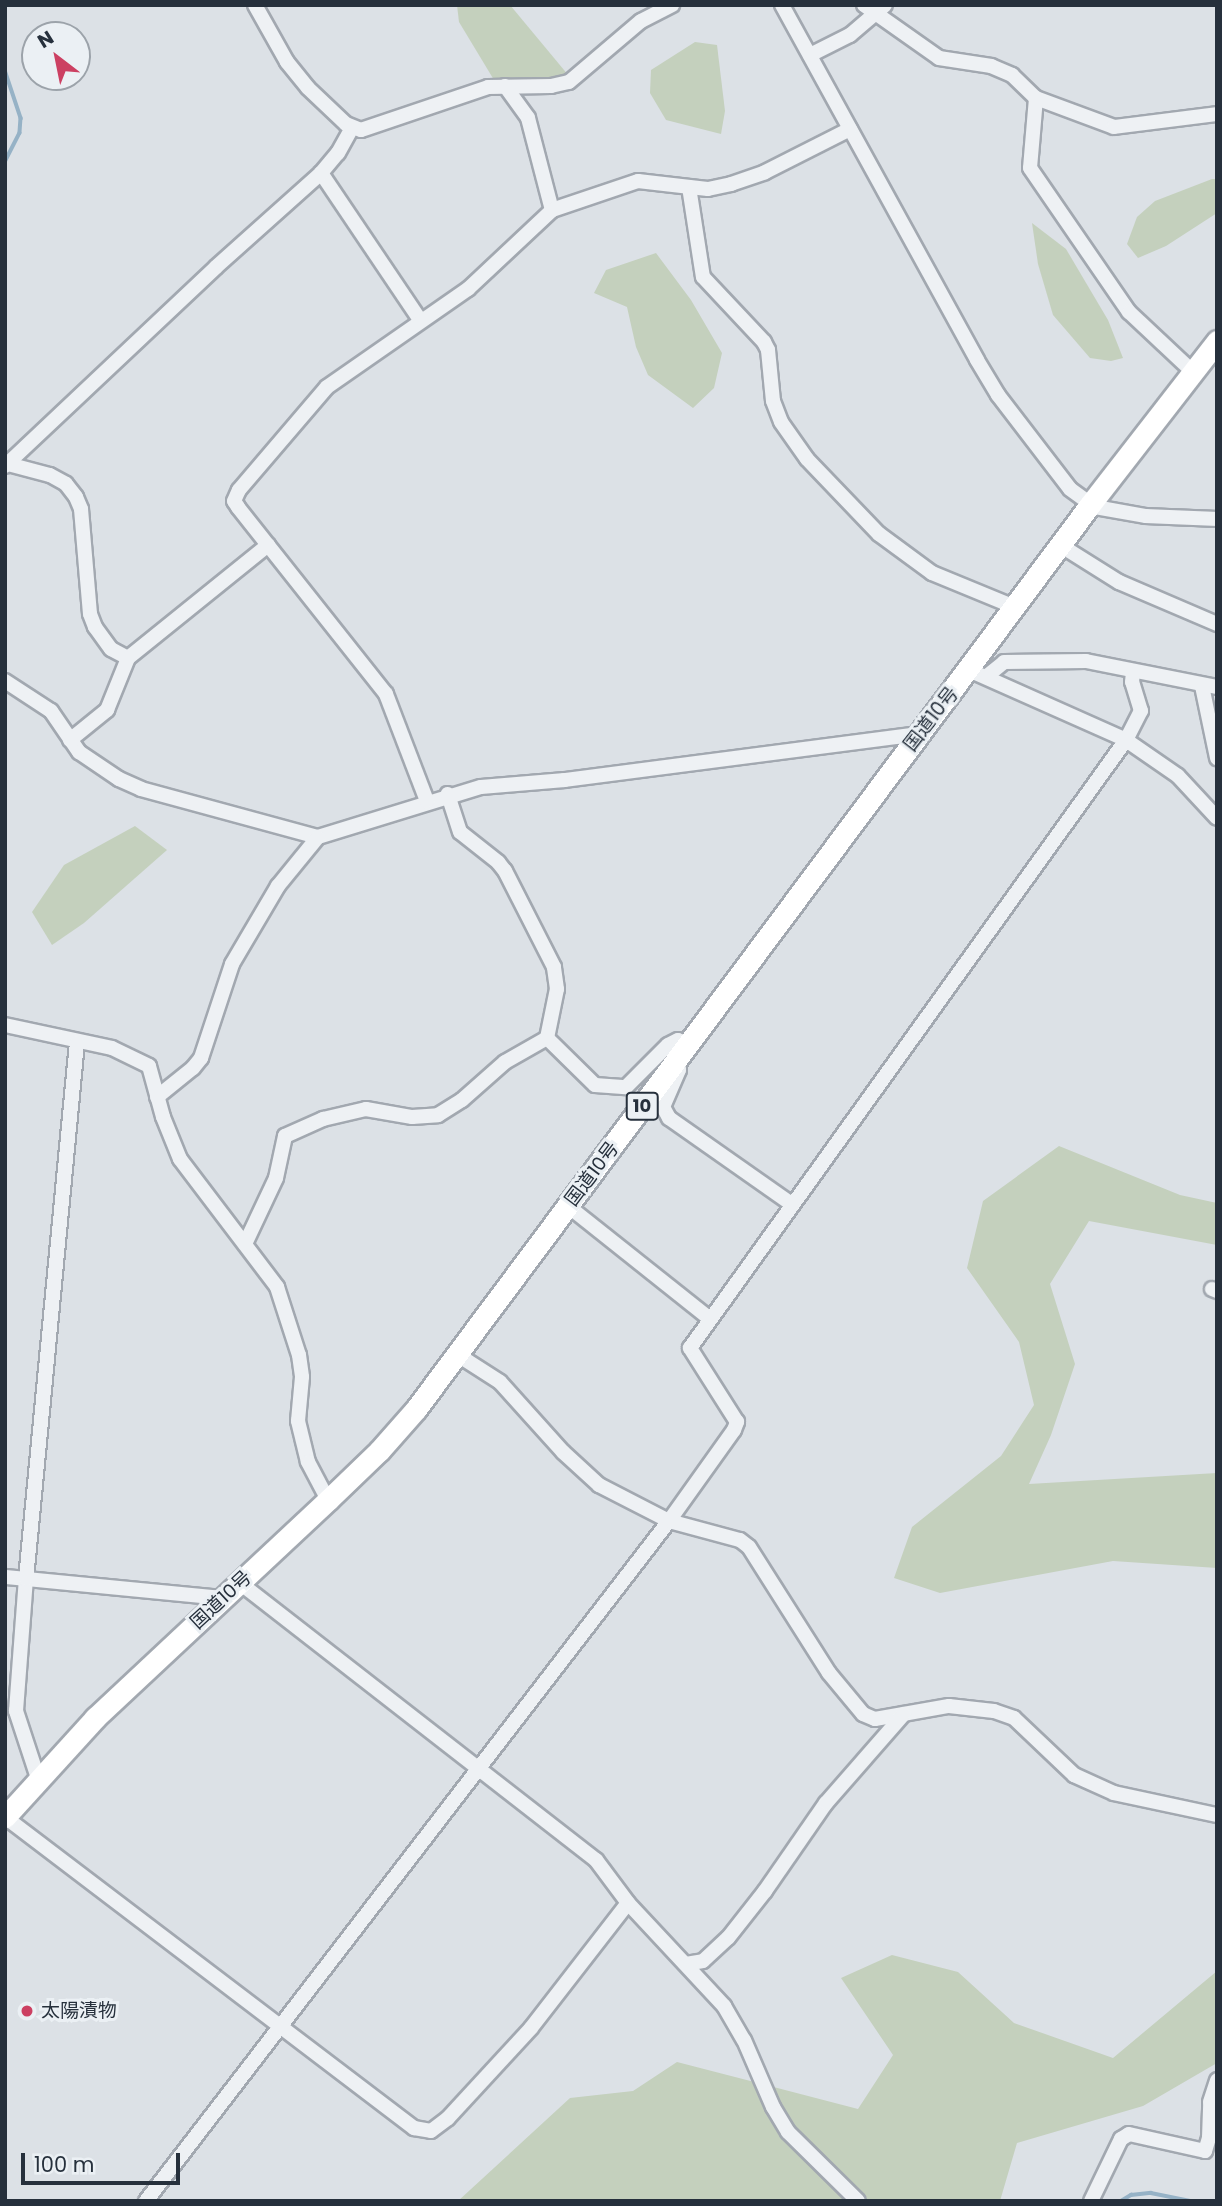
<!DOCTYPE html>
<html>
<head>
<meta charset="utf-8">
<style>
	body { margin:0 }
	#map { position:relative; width:1222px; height:2206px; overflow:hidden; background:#dce1e6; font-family:Poppins,"Noto Sans JP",sans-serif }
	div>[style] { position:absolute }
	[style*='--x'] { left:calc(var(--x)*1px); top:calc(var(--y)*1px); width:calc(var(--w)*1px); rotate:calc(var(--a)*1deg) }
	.green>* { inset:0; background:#c4d0bd }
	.stream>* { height:3.5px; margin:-1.75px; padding:0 1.75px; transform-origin:1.75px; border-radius:1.75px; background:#96b2c6 }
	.roads { filter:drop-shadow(2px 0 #a2a8b0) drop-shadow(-2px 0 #a2a8b0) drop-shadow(0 2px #a2a8b0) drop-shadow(0 -2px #a2a8b0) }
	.minor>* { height:14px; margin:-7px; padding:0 7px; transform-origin:7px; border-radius:7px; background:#eef1f4 }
	.highway>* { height:21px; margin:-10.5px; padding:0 10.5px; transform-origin:10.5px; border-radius:10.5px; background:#fff }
	.dots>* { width:19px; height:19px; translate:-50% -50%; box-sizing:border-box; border:4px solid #ebf0f4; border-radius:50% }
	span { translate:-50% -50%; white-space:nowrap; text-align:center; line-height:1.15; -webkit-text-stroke:6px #ebf0f4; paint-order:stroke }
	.shield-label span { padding:2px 5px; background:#ebf0f4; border:2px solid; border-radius:5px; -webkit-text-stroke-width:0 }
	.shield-label { font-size:18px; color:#26303c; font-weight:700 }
	.street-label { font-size:19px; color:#26303c }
	.poi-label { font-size:19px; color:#26303c }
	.left { translate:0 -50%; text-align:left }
	.frame { position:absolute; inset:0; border:7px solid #26303c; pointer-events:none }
	.north { position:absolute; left:21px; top:21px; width:70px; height:70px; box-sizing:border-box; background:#ebf0f4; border:2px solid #9ca3aa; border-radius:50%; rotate:328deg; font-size:19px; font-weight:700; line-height:28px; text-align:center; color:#26303c }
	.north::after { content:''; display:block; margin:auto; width:24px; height:32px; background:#cc4062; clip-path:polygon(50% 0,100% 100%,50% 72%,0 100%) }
	.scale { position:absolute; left:21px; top:2153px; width:159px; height:32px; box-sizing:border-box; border:4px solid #26303c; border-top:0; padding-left:9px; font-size:21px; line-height:24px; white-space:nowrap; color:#26303c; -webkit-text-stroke:5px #ebf0f4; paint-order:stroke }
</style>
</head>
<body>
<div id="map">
	<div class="green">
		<div style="clip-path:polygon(457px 5px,510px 5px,569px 76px,494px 80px,459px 22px)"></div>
		<div style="clip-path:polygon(695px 42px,717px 45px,725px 111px,721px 134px,666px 120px,650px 93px,651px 70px)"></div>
		<div style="clip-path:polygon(1212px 179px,1217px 179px,1217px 213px,1166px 246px,1138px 258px,1127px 244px,1137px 217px,1155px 201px)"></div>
		<div style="clip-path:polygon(1032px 223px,1066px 249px,1108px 320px,1123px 358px,1111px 361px,1090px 358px,1053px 315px,1038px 264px)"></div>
		<div style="clip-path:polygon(656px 253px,691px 300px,722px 353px,714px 388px,693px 408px,648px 375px,636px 347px,627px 307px,594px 293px,606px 270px)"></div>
		<div style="clip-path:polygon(135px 826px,167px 850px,84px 923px,52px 945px,32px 912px,64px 865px)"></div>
		<div style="clip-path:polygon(1059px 1146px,1180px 1195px,1217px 1203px,1217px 1245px,1089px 1221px,1050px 1284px,1075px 1364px,1051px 1435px,1029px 1484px,1217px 1473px,1217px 1568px,1113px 1561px,940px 1593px,894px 1578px,912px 1527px,1001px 1456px,1034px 1405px,1019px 1342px,967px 1268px,983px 1201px)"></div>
		<div style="clip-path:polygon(892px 1955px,958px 1972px,1014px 2023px,1113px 2058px,1217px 1971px,1217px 2063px,1143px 2106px,1017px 2143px,1000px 2201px,458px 2201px,570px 2098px,633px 2091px,677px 2062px,858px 2109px,893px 2055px,841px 1978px)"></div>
	</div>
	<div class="stream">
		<div style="--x:5;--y:70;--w:51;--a:71.6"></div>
		<div style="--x:21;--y:118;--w:15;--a:94"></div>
		<div style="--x:20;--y:133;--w:33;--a:117"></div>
		<div style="--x:1121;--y:2201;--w:12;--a:-31"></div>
		<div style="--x:1131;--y:2195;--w:20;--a:-6"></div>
		<div style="--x:1151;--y:2193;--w:41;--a:11.3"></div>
	</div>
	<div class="roads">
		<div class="minor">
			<div style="--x:255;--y:5;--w:65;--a:60.7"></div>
			<div style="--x:287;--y:62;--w:33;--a:51"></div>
			<div style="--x:308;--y:88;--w:52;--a:43.5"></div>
			<div style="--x:346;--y:124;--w:16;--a:22"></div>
			<div style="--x:361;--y:130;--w:134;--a:-18.7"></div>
			<div style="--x:488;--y:87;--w:63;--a:-0.9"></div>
			<div style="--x:551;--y:86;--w:18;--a:-13"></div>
			<div style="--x:569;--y:82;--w:94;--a:-40.3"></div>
			<div style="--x:641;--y:21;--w:35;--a:-27"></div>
			<div style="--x:782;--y:5;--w:405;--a:61.2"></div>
			<div style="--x:977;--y:360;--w:41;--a:59"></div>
			<div style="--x:998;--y:395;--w:118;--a:52.5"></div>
			<div style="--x:1070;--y:489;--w:31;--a:36"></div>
			<div style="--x:1095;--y:507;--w:52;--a:10"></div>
			<div style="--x:1146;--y:516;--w:71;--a:2.4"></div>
			<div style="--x:864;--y:5;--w:92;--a:35.2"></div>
			<div style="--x:939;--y:58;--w:53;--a:8.7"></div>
			<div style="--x:991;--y:66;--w:23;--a:23"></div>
			<div style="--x:1012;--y:75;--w:33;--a:44"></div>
			<div style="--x:1036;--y:98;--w:70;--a:94.9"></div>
			<div style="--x:1030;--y:168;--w:175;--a:55.5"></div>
			<div style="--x:1129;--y:312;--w:86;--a:43.1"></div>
			<div style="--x:810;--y:55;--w:45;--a:-26.6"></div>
			<div style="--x:850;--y:35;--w:46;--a:-40.6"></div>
			<div style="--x:505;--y:86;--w:39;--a:54"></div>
			<div style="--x:528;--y:118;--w:95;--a:75.4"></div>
			<div style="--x:1036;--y:98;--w:83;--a:20.4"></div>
			<div style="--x:1114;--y:127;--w:104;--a:-7.2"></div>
			<div style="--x:321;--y:173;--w:177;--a:56"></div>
			<div style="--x:689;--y:187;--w:91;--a:81.2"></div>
			<div style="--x:703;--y:277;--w:89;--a:46.8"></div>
			<div style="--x:764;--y:342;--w:9;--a:63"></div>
			<div style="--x:768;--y:350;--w:51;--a:84.4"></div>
			<div style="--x:773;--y:401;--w:22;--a:69"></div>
			<div style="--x:781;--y:422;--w:45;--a:54.9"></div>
			<div style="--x:807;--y:459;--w:104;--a:46.2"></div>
			<div style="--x:879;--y:534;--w:66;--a:36.3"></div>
			<div style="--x:932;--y:573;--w:90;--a:22.3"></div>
			<div style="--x:8;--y:464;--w:43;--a:14.7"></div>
			<div style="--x:50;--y:475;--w:18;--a:29"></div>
			<div style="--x:66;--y:484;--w:16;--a:52"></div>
			<div style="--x:76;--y:497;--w:13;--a:67"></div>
			<div style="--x:81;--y:509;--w:105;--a:85.1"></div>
			<div style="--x:90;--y:614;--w:14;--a:69"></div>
			<div style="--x:95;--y:627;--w:27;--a:54"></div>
			<div style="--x:111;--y:649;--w:19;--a:28"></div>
			<div style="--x:128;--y:658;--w:180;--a:-38.9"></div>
			<div style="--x:5;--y:466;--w:290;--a:-43.3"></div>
			<div style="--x:216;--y:267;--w:141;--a:-41.8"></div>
			<div style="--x:321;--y:173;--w:26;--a:-50"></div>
			<div style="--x:338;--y:153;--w:29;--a:-61"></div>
			<div style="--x:1060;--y:545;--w:70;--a:32.1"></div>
			<div style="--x:1119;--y:582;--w:107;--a:23.2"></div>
			<div style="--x:969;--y:670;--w:172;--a:24"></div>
			<div style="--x:1126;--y:740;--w:63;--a:34.7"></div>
			<div style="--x:1178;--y:776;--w:57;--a:47.1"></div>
			<div style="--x:987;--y:676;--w:22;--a:-39"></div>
			<div style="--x:1004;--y:662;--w:82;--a:-0.7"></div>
			<div style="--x:1086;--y:661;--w:134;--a:11.2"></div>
			<div style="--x:5;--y:681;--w:55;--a:33.1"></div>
			<div style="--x:51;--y:711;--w:50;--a:55.7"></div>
			<div style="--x:79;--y:752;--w:48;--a:34"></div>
			<div style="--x:119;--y:779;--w:24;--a:24"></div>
			<div style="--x:141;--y:789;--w:183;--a:15.2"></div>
			<div style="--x:318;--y:837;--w:170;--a:-17.1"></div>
			<div style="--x:481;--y:787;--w:84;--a:-4.8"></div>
			<div style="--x:565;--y:780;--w:356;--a:-7.4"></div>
			<div style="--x:1202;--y:686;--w:74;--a:78.2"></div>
			<div style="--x:70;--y:740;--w:48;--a:-39"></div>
			<div style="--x:107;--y:710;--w:56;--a:-68"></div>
			<div style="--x:427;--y:801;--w:115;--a:-111"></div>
			<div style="--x:386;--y:694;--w:238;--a:-128.4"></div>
			<div style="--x:238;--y:507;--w:7;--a:-124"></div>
			<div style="--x:234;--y:501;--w:12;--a:-66"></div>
			<div style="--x:239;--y:490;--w:135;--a:-49.5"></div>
			<div style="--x:327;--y:387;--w:172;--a:-34.8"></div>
			<div style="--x:468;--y:289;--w:115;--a:-43.2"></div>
			<div style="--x:552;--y:210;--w:91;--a:-18.6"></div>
			<div style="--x:638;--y:181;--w:70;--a:6.5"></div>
			<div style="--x:708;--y:189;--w:24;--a:-12"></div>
			<div style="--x:731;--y:184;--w:36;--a:-19"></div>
			<div style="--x:765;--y:172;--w:95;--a:-26.8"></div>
			<div style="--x:5;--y:1025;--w:109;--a:12.1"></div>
			<div style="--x:112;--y:1048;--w:41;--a:25.9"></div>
			<div style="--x:149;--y:1066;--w:53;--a:74.6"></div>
			<div style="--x:163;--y:1117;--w:45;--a:68"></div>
			<div style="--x:180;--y:1159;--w:161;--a:52.8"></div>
			<div style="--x:277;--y:1287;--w:71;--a:72.1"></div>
			<div style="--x:299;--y:1355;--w:22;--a:82"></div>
			<div style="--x:302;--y:1377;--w:44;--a:95.2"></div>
			<div style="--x:298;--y:1421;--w:42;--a:76.3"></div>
			<div style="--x:308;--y:1462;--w:43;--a:62.2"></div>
			<div style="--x:547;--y:1038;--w:67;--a:44.4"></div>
			<div style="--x:595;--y:1085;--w:31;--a:4"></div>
			<div style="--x:626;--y:1087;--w:59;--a:-45"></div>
			<div style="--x:668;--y:1045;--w:11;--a:-27"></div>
			<div style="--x:678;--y:1040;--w:12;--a:20"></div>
			<div style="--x:678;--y:1062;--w:8;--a:83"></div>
			<div style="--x:679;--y:1070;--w:40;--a:113.4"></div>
			<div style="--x:663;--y:1107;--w:13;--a:61"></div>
			<div style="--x:669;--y:1118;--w:151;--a:35.1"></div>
			<div style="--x:157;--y:1097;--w:46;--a:-38.9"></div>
			<div style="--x:193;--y:1068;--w:13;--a:-51"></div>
			<div style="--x:201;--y:1058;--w:99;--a:-71.7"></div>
			<div style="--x:232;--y:964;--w:91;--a:-59.5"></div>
			<div style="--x:278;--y:886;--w:63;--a:-50.8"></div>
			<div style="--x:568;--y:1206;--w:181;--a:38.5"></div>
			<div style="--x:245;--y:1244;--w:73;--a:-64.8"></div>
			<div style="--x:276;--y:1178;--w:43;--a:-77.9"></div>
			<div style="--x:285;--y:1136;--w:42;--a:-24.1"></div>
			<div style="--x:323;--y:1119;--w:44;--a:-13.1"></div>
			<div style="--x:366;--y:1109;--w:47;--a:9.9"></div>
			<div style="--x:412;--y:1117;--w:26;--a:-4"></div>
			<div style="--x:438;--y:1115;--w:28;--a:-32"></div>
			<div style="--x:462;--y:1100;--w:57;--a:-41.5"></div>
			<div style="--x:505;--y:1062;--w:48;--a:-29.7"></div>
			<div style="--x:547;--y:1038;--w:50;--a:-78.5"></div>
			<div style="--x:557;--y:989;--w:22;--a:-98"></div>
			<div style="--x:554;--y:967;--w:108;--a:-117"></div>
			<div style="--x:505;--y:871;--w:11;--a:-128"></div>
			<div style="--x:498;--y:862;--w:48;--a:-141.7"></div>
			<div style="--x:460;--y:832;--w:40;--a:-108"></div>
			<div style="--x:1212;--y:1289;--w:5;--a:22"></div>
			<div style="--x:458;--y:1355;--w:50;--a:32.7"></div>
			<div style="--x:500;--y:1382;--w:94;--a:48"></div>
			<div style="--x:563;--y:1452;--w:49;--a:42.5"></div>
			<div style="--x:599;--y:1485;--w:79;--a:27.2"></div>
			<div style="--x:669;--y:1521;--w:73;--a:15"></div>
			<div style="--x:740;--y:1540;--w:11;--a:38"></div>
			<div style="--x:749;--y:1547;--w:149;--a:57.6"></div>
			<div style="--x:829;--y:1673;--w:53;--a:50.3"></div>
			<div style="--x:863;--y:1714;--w:13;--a:23"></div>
			<div style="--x:875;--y:1719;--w:75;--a:-10"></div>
			<div style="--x:949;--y:1706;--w:45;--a:6.3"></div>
			<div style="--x:994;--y:1711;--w:21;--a:19"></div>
			<div style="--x:1014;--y:1718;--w:83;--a:43.5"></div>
			<div style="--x:1074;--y:1775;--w:44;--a:24.2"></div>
			<div style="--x:1114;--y:1793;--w:105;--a:12.1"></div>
			<div style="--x:5;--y:1577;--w:219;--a:5.5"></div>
			<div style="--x:240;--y:1583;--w:451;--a:37.9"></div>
			<div style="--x:596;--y:1860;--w:54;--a:53.3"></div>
			<div style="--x:628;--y:1903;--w:141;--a:47"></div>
			<div style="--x:724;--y:2006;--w:39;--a:60"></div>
			<div style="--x:744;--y:2040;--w:73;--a:66.6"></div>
			<div style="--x:773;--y:2107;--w:29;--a:59"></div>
			<div style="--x:788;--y:2132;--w:98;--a:44.6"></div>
			<div style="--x:38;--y:1778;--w:71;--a:-108.2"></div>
			<div style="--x:16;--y:1711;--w:132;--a:-85.7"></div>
			<div style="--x:26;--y:1579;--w:539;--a:-84.57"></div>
			<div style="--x:5;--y:1817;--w:514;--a:37.25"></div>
			<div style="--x:414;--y:2128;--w:17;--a:10"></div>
			<div style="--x:431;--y:2131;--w:21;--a:-37"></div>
			<div style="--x:448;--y:2118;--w:122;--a:-47.3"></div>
			<div style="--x:531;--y:2028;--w:158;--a:-52.2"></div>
			<div style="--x:686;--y:1964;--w:17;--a:-10"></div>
			<div style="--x:703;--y:1961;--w:34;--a:-43"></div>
			<div style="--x:728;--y:1938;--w:60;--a:-51.8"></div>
			<div style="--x:765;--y:1891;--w:107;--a:-55.3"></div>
			<div style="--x:826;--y:1803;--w:118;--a:-48.8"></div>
			<div style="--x:146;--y:2201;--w:858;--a:-52.44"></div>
			<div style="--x:669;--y:1521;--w:112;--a:-54.5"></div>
			<div style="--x:734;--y:1430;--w:9;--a:-69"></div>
			<div style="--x:737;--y:1422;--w:88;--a:-122.4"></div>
			<div style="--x:690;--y:1348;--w:748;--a:-54.36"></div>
			<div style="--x:1126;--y:740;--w:33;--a:-63"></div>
			<div style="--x:1141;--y:711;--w:30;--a:-107"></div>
			<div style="--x:1132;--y:682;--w:10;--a:-84"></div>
			<div style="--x:1091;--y:2201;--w:69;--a:-64.2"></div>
			<div style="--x:1121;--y:2139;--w:9;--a:-32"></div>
			<div style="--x:1129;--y:2134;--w:78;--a:12.6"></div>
			<div style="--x:1205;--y:2151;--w:14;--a:-73"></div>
			<div style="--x:1209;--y:2138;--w:36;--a:-88"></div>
			<div style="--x:1210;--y:2102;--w:23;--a:-72"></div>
		</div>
		<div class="highway">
			<div style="--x:5;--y:1817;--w:134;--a:-47.7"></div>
			<div style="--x:95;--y:1718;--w:319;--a:-43.1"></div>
			<div style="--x:328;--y:1500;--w:71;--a:-43.9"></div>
			<div style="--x:379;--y:1451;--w:56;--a:-48.6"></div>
			<div style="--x:416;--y:1409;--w:1126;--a:-53.3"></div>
			<div style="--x:1089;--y:506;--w:209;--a:-52.2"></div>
		</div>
	</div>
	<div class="dots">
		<div style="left:27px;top:2011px;background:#cc4062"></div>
	</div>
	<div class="shield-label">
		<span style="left:642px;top:1106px">10</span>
	</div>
	<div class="street-label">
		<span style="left:931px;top:719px;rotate:-52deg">国道10号</span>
		<span style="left:592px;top:1174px;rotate:-53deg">国道10号</span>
		<span style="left:221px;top:1600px;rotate:-43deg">国道10号</span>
	</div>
	<div class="poi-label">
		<span class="left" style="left:41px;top:2011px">太陽漬物</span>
	</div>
	<div class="frame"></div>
	<div class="north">N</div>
	<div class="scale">100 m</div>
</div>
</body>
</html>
